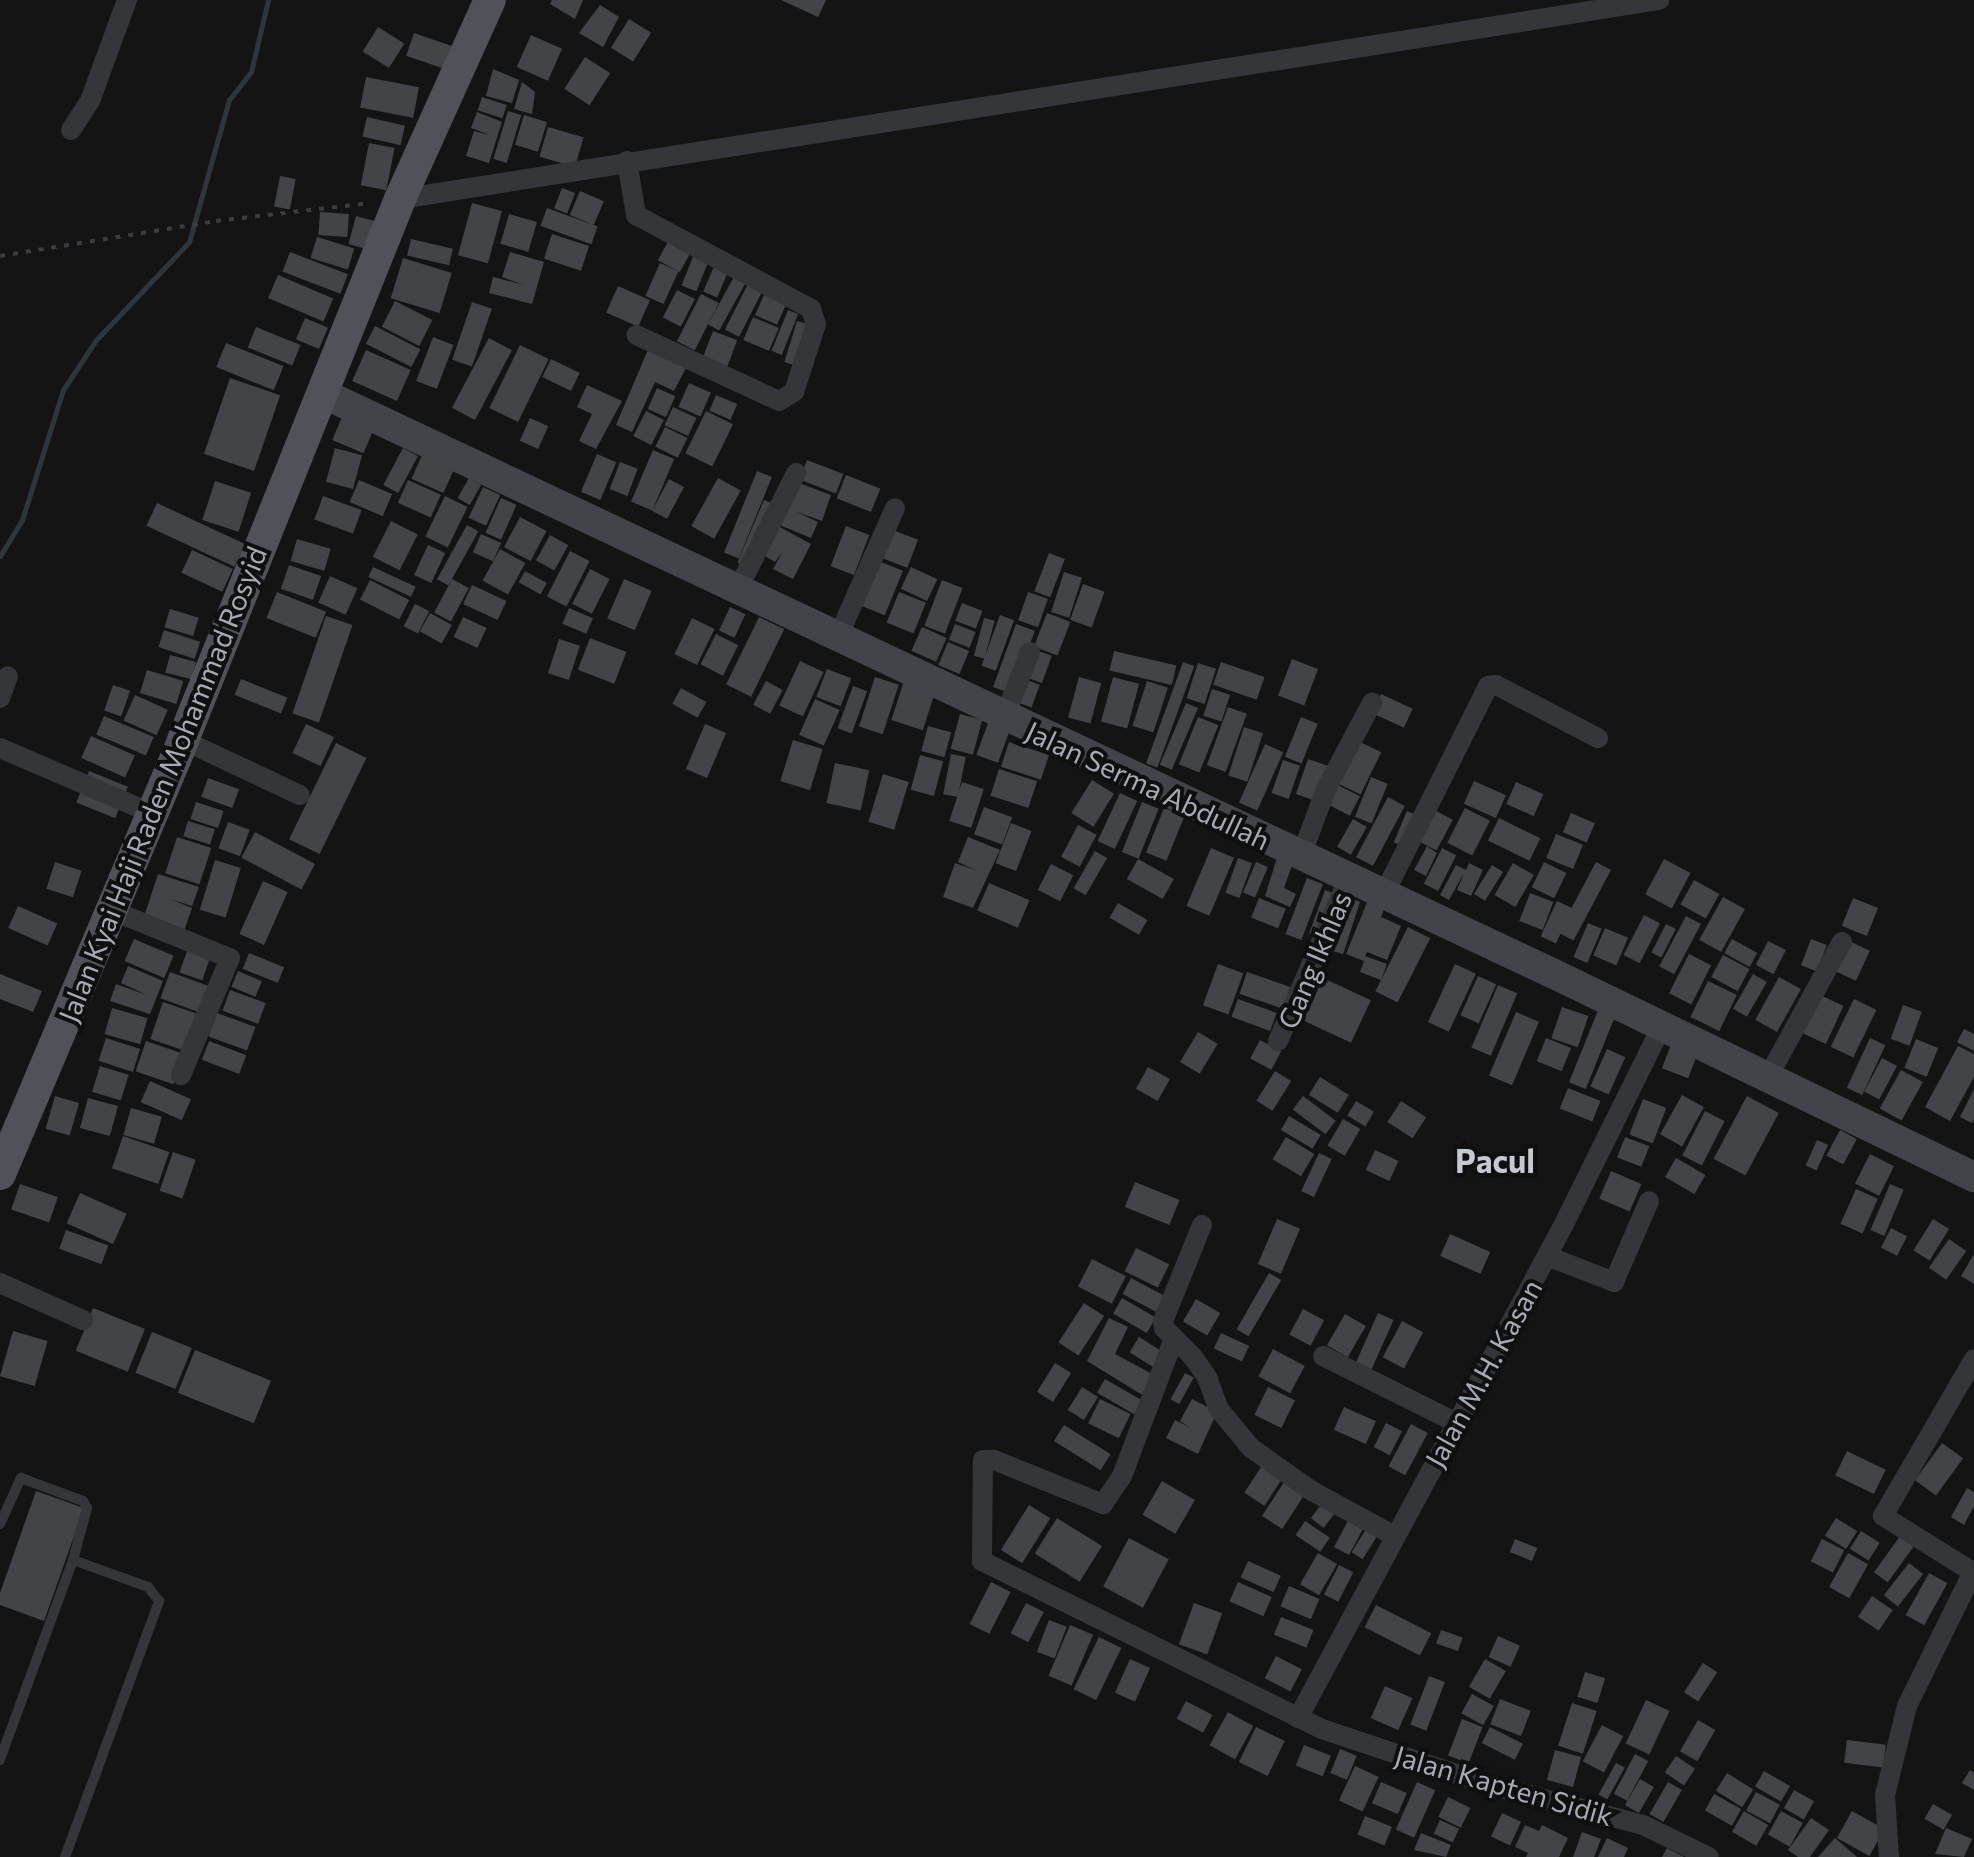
<!DOCTYPE html>
<html>
<head>
<meta charset="utf-8">
<style>
	body { margin:0 }
	#map { position:relative; width:1974px; height:1857px; overflow:hidden; background:#141415; font-family:Commissioner,sans-serif }
	div>[style] { position:absolute }
	[style*='--x'] { left:calc(var(--x)*1px); top:calc(var(--y)*1px); width:calc(var(--w)*1px); rotate:calc(var(--a)*1deg) }
	.stream>* { height:5px; margin:-2.5px; padding:0 2.5px; transform-origin:2.5px; border-radius:2.5px; background:#2e363d }
	.building>* { inset:0; background:#434448; transform-origin:0 0 }
	.path>* { height:4px; margin-top:-2px; transform-origin:0; background:repeating-linear-gradient(90deg,#3b3c41 0 5px,transparent 0 13px) }
	.service>* { height:10px; margin:-5px; padding:0 5px; transform-origin:5px; border-radius:5px; background:#35363a }
	.minor>* { height:20px; margin:-10px; padding:0 10px; transform-origin:10px; border-radius:10px; background:#35363a }
	.secondary>* { height:30px; margin:-15px; padding:0 15px; transform-origin:15px; border-radius:15px; background:#43444a }
	.primary>* { height:32px; margin:-16px; padding:0 16px; transform-origin:16px; border-radius:16px; background:#515259 }
	span { translate:-50% -50%; white-space:nowrap; text-align:center; line-height:1.15; -webkit-text-stroke:8px #0f0f10; paint-order:stroke }
	.street-label { font-size:28px; color:#a6aab5 }
	.quarter-label { font-size:32px; color:#c7c9d1; font-weight:700 }
</style>
</head>
<body>
<div id="map">
	<div class="stream">
		<div style="--x:0;--y:556;--w:42;--a:-58.6"></div>
		<div style="--x:22;--y:520;--w:136;--a:-72.5"></div>
		<div style="--x:63;--y:390;--w:60;--a:-56.6"></div>
		<div style="--x:96;--y:340;--w:135;--a:-46.5"></div>
		<div style="--x:189;--y:242;--w:148;--a:-74.3"></div>
		<div style="--x:229;--y:100;--w:36;--a:-52"></div>
		<div style="--x:251;--y:72;--w:74;--a:-76.7"></div>
	</div>
	<div class="building">
		<div style="clip-path:polygon(552px 0,583px 0,575px 19px,550px 4px)"></div>
		<div style="clip-path:polygon(781px 0,826px 0,818px 17px)"></div>
		<div style="clip-path:polygon(600px 5px,619px 17px,603px 47px,579px 33px)"></div>
		<div style="left:629px;top:19px;width:26px;height:34px;rotate:32deg"></div>
		<div style="left:378px;top:27px;width:31px;height:29px;rotate:32deg"></div>
		<div style="left:414px;top:33px;width:40px;height:24px;rotate:19deg"></div>
		<div style="left:531px;top:35px;width:34px;height:35px;rotate:24deg"></div>
		<div style="left:585px;top:57px;width:30px;height:38px;rotate:33deg"></div>
		<div style="clip-path:polygon(493px 69px,519px 80px,512px 103px,486px 96px)"></div>
		<div style="left:366px;top:77px;width:54px;height:31px;rotate:11deg"></div>
		<div style="clip-path:polygon(522px 82px,535px 92px,532px 114px,514px 109px)"></div>
		<div style="left:482px;top:97px;width:26px;height:14px;rotate:18deg"></div>
		<div style="left:508px;top:111px;width:14px;height:50px;rotate:17deg"></div>
		<div style="clip-path:polygon(477px 112px,502px 122px,489px 163px,466px 156px,474px 131px,490px 135px,471px 128px)"></div>
		<div style="left:524px;top:115px;width:24px;height:31px;rotate:17deg"></div>
		<div style="left:367px;top:117px;width:39px;height:20px;rotate:13deg"></div>
		<div style="left:548px;top:127px;width:37px;height:31px;rotate:16deg"></div>
		<div style="left:369px;top:143px;width:26px;height:43px;rotate:11deg"></div>
		<div style="left:280px;top:176px;width:16px;height:31px;rotate:11deg"></div>
		<div style="left:562px;top:188px;width:14px;height:22px;rotate:21deg"></div>
		<div style="left:580px;top:191px;width:26px;height:26px;rotate:23deg"></div>
		<div style="left:472px;top:203px;width:31px;height:54px;rotate:15deg"></div>
		<div style="left:547px;top:208px;width:54px;height:19px;rotate:20deg"></div>
		<div style="left:320px;top:212px;width:29px;height:23px;rotate:4deg"></div>
		<div style="left:509px;top:214px;width:29px;height:31px;rotate:16deg"></div>
		<div style="left:356px;top:216px;width:20px;height:29px;rotate:15deg"></div>
		<div style="left:552px;top:234px;width:39px;height:26px;rotate:18deg"></div>
		<div style="left:317px;top:237px;width:39px;height:22px;rotate:17deg"></div>
		<div style="left:411px;top:239px;width:43px;height:17px;rotate:13deg"></div>
		<div style="left:669px;top:240px;width:25px;height:23px;rotate:29deg"></div>
		<div style="left:290px;top:252px;width:62px;height:21px;rotate:21deg"></div>
		<div style="clip-path:polygon(510px 252px,544px 262px,532px 304px,489px 293px,493px 277px,524px 285px,502px 277px)"></div>
		<div style="left:695px;top:252px;width:16px;height:36px;rotate:22deg"></div>
		<div style="left:403px;top:258px;width:51px;height:42px;rotate:17deg"></div>
		<div style="left:660px;top:263px;width:20px;height:36px;rotate:24deg"></div>
		<div style="left:715px;top:264px;width:15px;height:30px;rotate:23deg"></div>
		<div style="left:278px;top:275px;width:60px;height:25px;rotate:23deg"></div>
		<div style="left:734px;top:277px;width:13px;height:54px;rotate:29deg"></div>
		<div style="left:748px;top:284px;width:16px;height:51px;rotate:27deg"></div>
		<div style="left:618px;top:286px;width:35px;height:29px;rotate:24deg"></div>
		<div style="left:677px;top:290px;width:20px;height:31px;rotate:27deg"></div>
		<div style="left:701px;top:294px;width:20px;height:53px;rotate:27deg"></div>
		<div style="left:764px;top:295px;width:24px;height:22px;rotate:24deg"></div>
		<div style="left:395px;top:301px;width:42px;height:29px;rotate:27deg"></div>
		<div style="left:472px;top:302px;width:21px;height:61px;rotate:19deg"></div>
		<div style="left:788px;top:310px;width:11px;height:44px;rotate:22deg"></div>
		<div style="left:753px;top:317px;width:28px;height:25px;rotate:23deg"></div>
		<div style="left:305px;top:318px;width:25px;height:23px;rotate:23deg"></div>
		<div style="left:797px;top:321px;width:14px;height:43px;rotate:17deg"></div>
		<div style="left:375px;top:326px;width:51px;height:20px;rotate:27deg"></div>
		<div style="left:256px;top:327px;width:48px;height:22px;rotate:22deg"></div>
		<div style="left:713px;top:331px;width:26px;height:31px;rotate:21deg"></div>
		<div style="left:433px;top:337px;width:22px;height:47px;rotate:21deg"></div>
		<div style="left:489px;top:338px;width:26px;height:79px;rotate:28deg"></div>
		<div style="left:226px;top:343px;width:62px;height:26px;rotate:22deg"></div>
		<div style="left:520px;top:345px;width:32px;height:70px;rotate:26deg"></div>
		<div style="clip-path:polygon(650px 345px,688px 364px,674px 391px,655px 382px,632px 432px,616px 425px)"></div>
		<div style="left:366px;top:350px;width:49px;height:34px;rotate:24deg"></div>
		<div style="left:551px;top:359px;width:32px;height:20px;rotate:26deg"></div>
		<div style="left:230px;top:378px;width:53px;height:80px;rotate:19deg"></div>
		<div style="left:689px;top:383px;width:24px;height:26px;rotate:24deg"></div>
		<div style="clip-path:polygon(587px 385px,622px 401px,596px 449px,579px 441px,592px 414px,577px 407px)"></div>
		<div style="left:657px;top:388px;width:20px;height:23px;rotate:24deg"></div>
		<div style="left:716px;top:395px;width:23px;height:17px;rotate:23deg"></div>
		<div style="left:673px;top:407px;width:26px;height:20px;rotate:25deg"></div>
		<div style="left:646px;top:411px;width:20px;height:28px;rotate:27deg"></div>
		<div style="left:706px;top:411px;width:30px;height:47px;rotate:26deg"></div>
		<div style="left:342px;top:417px;width:34px;height:25px;rotate:23deg"></div>
		<div style="left:530px;top:418px;width:20px;height:25px;rotate:24deg"></div>
		<div style="left:665px;top:427px;width:25px;height:22px;rotate:26deg"></div>
		<div style="left:335px;top:448px;width:28px;height:35px;rotate:15deg"></div>
		<div style="left:403px;top:448px;width:17px;height:42px;rotate:28deg"></div>
		<div style="left:653px;top:450px;width:23px;height:56px;rotate:23deg"></div>
		<div style="left:597px;top:454px;width:21px;height:41px;rotate:23deg"></div>
		<div style="left:422px;top:455px;width:35px;height:26px;rotate:24deg"></div>
		<div style="left:807px;top:460px;width:39px;height:21px;rotate:21deg"></div>
		<div style="left:620px;top:462px;width:19px;height:29px;rotate:21deg"></div>
		<div style="left:757px;top:471px;width:16px;height:88px;rotate:22deg"></div>
		<div style="left:846px;top:475px;width:37px;height:25px;rotate:22deg"></div>
		<div style="left:469px;top:478px;width:14px;height:23px;rotate:30deg"></div>
		<div style="left:718px;top:478px;width:26px;height:55px;rotate:29deg"></div>
		<div style="left:669px;top:479px;width:17px;height:36px;rotate:28deg"></div>
		<div style="left:359px;top:480px;width:36px;height:24px;rotate:23deg"></div>
		<div style="left:408px;top:480px;width:36px;height:25px;rotate:24deg"></div>
		<div style="left:215px;top:481px;width:38px;height:41px;rotate:18deg"></div>
		<div style="clip-path:polygon(799px 483px,831px 495px,822px 521px,797px 512px,818px 522px,811px 538px,777px 524px)"></div>
		<div style="left:483px;top:487px;width:19px;height:34px;rotate:25deg"></div>
		<div style="left:323px;top:496px;width:41px;height:25px;rotate:20deg"></div>
		<div style="left:445px;top:496px;width:25px;height:45px;rotate:26deg"></div>
		<div style="left:501px;top:498px;width:17px;height:38px;rotate:24deg"></div>
		<div style="left:764px;top:500px;width:13px;height:68px;rotate:23deg"></div>
		<div style="left:157px;top:503px;width:97px;height:25px;rotate:25deg"></div>
		<div style="left:520px;top:517px;width:30px;height:34px;rotate:28deg"></div>
		<div style="left:391px;top:521px;width:30px;height:40px;rotate:27deg"></div>
		<div style="left:467px;top:525px;width:13px;height:62px;rotate:29deg"></div>
		<div style="clip-path:polygon(778px 526px,811px 544px,793px 579px,773px 569px,783px 551px,775px 562px,762px 554px)"></div>
		<div style="left:846px;top:526px;width:25px;height:43px;rotate:21deg"></div>
		<div style="left:890px;top:529px;width:30px;height:30px;rotate:21deg"></div>
		<div style="left:481px;top:534px;width:22px;height:20px;rotate:24deg"></div>
		<div style="left:550px;top:535px;width:21px;height:29px;rotate:29deg"></div>
		<div style="left:297px;top:539px;width:35px;height:23px;rotate:16deg"></div>
		<div style="left:428px;top:545px;width:19px;height:33px;rotate:25deg"></div>
		<div style="left:500px;top:549px;width:29px;height:36px;rotate:29deg"></div>
		<div style="left:192px;top:550px;width:45px;height:25px;rotate:25deg"></div>
		<div style="left:570px;top:551px;width:22px;height:51px;rotate:27deg"></div>
		<div style="left:1049px;top:553px;width:17px;height:41px;rotate:21deg"></div>
		<div style="left:876px;top:560px;width:29px;height:48px;rotate:22deg"></div>
		<div style="left:289px;top:565px;width:34px;height:25px;rotate:19deg"></div>
		<div style="left:373px;top:567px;width:47px;height:11px;rotate:25deg"></div>
		<div style="left:911px;top:567px;width:29px;height:24px;rotate:25deg"></div>
		<div style="left:590px;top:569px;width:22px;height:39px;rotate:27deg"></div>
		<div style="left:525px;top:571px;width:25px;height:13px;rotate:29deg"></div>
		<div style="left:1064px;top:572px;width:19px;height:42px;rotate:18deg"></div>
		<div style="left:330px;top:576px;width:30px;height:29px;rotate:24deg"></div>
		<div style="left:452px;top:579px;width:19px;height:38px;rotate:28deg"></div>
		<div style="left:624px;top:579px;width:30px;height:43px;rotate:23deg"></div>
		<div style="left:370px;top:580px;width:44px;height:22px;rotate:27deg"></div>
		<div style="left:942px;top:580px;width:22px;height:49px;rotate:21deg"></div>
		<div style="left:1083px;top:584px;width:23px;height:38px;rotate:20deg"></div>
		<div style="left:472px;top:585px;width:38px;height:21px;rotate:25deg"></div>
		<div style="left:277px;top:592px;width:53px;height:28px;rotate:22deg"></div>
		<div style="left:899px;top:592px;width:29px;height:33px;rotate:22deg"></div>
		<div style="left:1028px;top:592px;width:21px;height:30px;rotate:19deg"></div>
		<div style="left:962px;top:603px;width:22px;height:19px;rotate:21deg"></div>
		<div style="left:415px;top:604px;width:16px;height:25px;rotate:27deg"></div>
		<div style="left:730px;top:607px;width:17px;height:26px;rotate:25deg"></div>
		<div style="left:569px;top:608px;width:26px;height:17px;rotate:23deg"></div>
		<div style="left:170px;top:609px;width:30px;height:19px;rotate:17deg"></div>
		<div style="left:430px;top:613px;width:25px;height:21px;rotate:29deg"></div>
		<div style="left:1047px;top:613px;width:25px;height:36px;rotate:21deg"></div>
		<div style="left:1000px;top:615px;width:15px;height:54px;rotate:20deg"></div>
		<div style="left:326px;top:616px;width:28px;height:103px;rotate:19deg"></div>
		<div style="left:463px;top:617px;width:26px;height:22px;rotate:25deg"></div>
		<div style="left:759px;top:617px;width:28px;height:75px;rotate:26deg"></div>
		<div style="left:692px;top:618px;width:25px;height:40px;rotate:26deg"></div>
		<div style="left:984px;top:618px;width:11px;height:39px;rotate:15deg"></div>
		<div style="left:955px;top:624px;width:22px;height:17px;rotate:21deg"></div>
		<div style="left:1016px;top:624px;width:20px;height:67px;rotate:20deg"></div>
		<div style="left:922px;top:627px;width:27px;height:26px;rotate:24deg"></div>
		<div style="left:164px;top:630px;width:38px;height:18px;rotate:18deg"></div>
		<div style="left:716px;top:634px;width:25px;height:34px;rotate:27deg"></div>
		<div style="left:590px;top:638px;width:39px;height:34px;rotate:21deg"></div>
		<div style="left:559px;top:639px;width:22px;height:36px;rotate:18deg"></div>
		<div style="left:948px;top:642px;width:23px;height:25px;rotate:23deg"></div>
		<div style="left:1033px;top:649px;width:20px;height:29px;rotate:20deg"></div>
		<div style="left:1114px;top:651px;width:64px;height:20px;rotate:13deg"></div>
		<div style="left:170px;top:655px;width:27px;height:18px;rotate:15deg"></div>
		<div style="left:1292px;top:659px;width:28px;height:39px;rotate:21deg"></div>
		<div style="left:800px;top:661px;width:26px;height:49px;rotate:25deg"></div>
		<div style="left:1183px;top:662px;width:12px;height:108px;rotate:20deg"></div>
		<div style="left:1221px;top:662px;width:46px;height:24px;rotate:19deg"></div>
		<div style="left:1198px;top:663px;width:19px;height:37px;rotate:18deg"></div>
		<div style="left:827px;top:669px;width:26px;height:30px;rotate:21deg"></div>
		<div style="left:147px;top:670px;width:38px;height:24px;rotate:17deg"></div>
		<div style="left:875px;top:677px;width:25px;height:52px;rotate:18deg"></div>
		<div style="left:1079px;top:677px;width:23px;height:42px;rotate:15deg"></div>
		<div style="left:1113px;top:677px;width:27px;height:46px;rotate:15deg"></div>
		<div style="left:1021px;top:678px;width:20px;height:24px;rotate:20deg"></div>
		<div style="left:241px;top:679px;width:50px;height:17px;rotate:22deg"></div>
		<div style="left:766px;top:681px;width:19px;height:27px;rotate:28deg"></div>
		<div style="left:904px;top:681px;width:33px;height:41px;rotate:18deg"></div>
		<div style="left:1147px;top:681px;width:22px;height:47px;rotate:18deg"></div>
		<div style="left:113px;top:685px;width:18px;height:27px;rotate:19deg"></div>
		<div style="left:853px;top:686px;width:15px;height:45px;rotate:20deg"></div>
		<div style="left:681px;top:688px;width:29px;height:18px;rotate:29deg"></div>
		<div style="left:1212px;top:689px;width:19px;height:28px;rotate:18deg"></div>
		<div style="left:1381px;top:694px;width:35px;height:21px;rotate:25deg"></div>
		<div style="left:135px;top:695px;width:36px;height:28px;rotate:24deg"></div>
		<div style="left:815px;top:699px;width:27px;height:39px;rotate:24deg"></div>
		<div style="left:1186px;top:703px;width:13px;height:67px;rotate:23deg"></div>
		<div style="left:1228px;top:707px;width:20px;height:62px;rotate:20deg"></div>
		<div style="left:960px;top:714px;width:23px;height:36px;rotate:15deg"></div>
		<div style="left:104px;top:716px;width:54px;height:20px;rotate:23deg"></div>
		<div style="left:1198px;top:717px;width:22px;height:51px;rotate:22deg"></div>
		<div style="left:1301px;top:717px;width:18px;height:43px;rotate:22deg"></div>
		<div style="left:988px;top:723px;width:23px;height:34px;rotate:20deg"></div>
		<div style="left:306px;top:724px;width:31px;height:32px;rotate:25deg"></div>
		<div style="left:705px;top:724px;width:23px;height:49px;rotate:23deg"></div>
		<div style="left:928px;top:726px;width:24px;height:26px;rotate:15deg"></div>
		<div style="left:1244px;top:727px;width:20px;height:51px;rotate:18deg"></div>
		<div style="left:91px;top:736px;width:48px;height:24px;rotate:24deg"></div>
		<div style="left:793px;top:740px;width:31px;height:43px;rotate:17deg"></div>
		<div style="left:1356px;top:740px;width:28px;height:47px;rotate:26deg"></div>
		<div style="left:1009px;top:742px;width:42px;height:26px;rotate:18deg"></div>
		<div style="left:336px;top:743px;width:34px;height:107px;rotate:26deg"></div>
		<div style="left:1265px;top:744px;width:20px;height:64px;rotate:24deg"></div>
		<div style="left:951px;top:754px;width:15px;height:41px;rotate:11deg"></div>
		<div style="left:920px;top:755px;width:24px;height:36px;rotate:15deg"></div>
		<div style="left:1308px;top:759px;width:21px;height:37px;rotate:19deg"></div>
		<div style="left:1283px;top:760px;width:18px;height:35px;rotate:19deg"></div>
		<div style="left:835px;top:763px;width:35px;height:41px;rotate:12deg"></div>
		<div style="left:999px;top:769px;width:40px;height:28px;rotate:18deg"></div>
		<div style="left:89px;top:771px;width:42px;height:34px;rotate:22deg"></div>
		<div style="left:883px;top:774px;width:27px;height:50px;rotate:17deg"></div>
		<div style="left:1371px;top:777px;width:18px;height:43px;rotate:22deg"></div>
		<div style="left:208px;top:778px;width:33px;height:20px;rotate:20deg"></div>
		<div style="left:1092px;top:780px;width:26px;height:39px;rotate:32deg"></div>
		<div style="left:1474px;top:781px;width:35px;height:25px;rotate:24deg"></div>
		<div style="left:962px;top:782px;width:23px;height:41px;rotate:18deg"></div>
		<div style="left:1516px;top:782px;width:30px;height:24px;rotate:24deg"></div>
		<div style="left:1334px;top:783px;width:29px;height:22px;rotate:27deg"></div>
		<div style="left:1120px;top:793px;width:19px;height:53px;rotate:25deg"></div>
		<div style="left:1388px;top:797px;width:19px;height:68px;rotate:28deg"></div>
		<div style="left:196px;top:802px;width:29px;height:18px;rotate:18deg"></div>
		<div style="left:1142px;top:802px;width:18px;height:54px;rotate:22deg"></div>
		<div style="left:984px;top:807px;width:30px;height:29px;rotate:20deg"></div>
		<div style="left:1429px;top:807px;width:27px;height:35px;rotate:28deg"></div>
		<div style="left:1164px;top:808px;width:22px;height:48px;rotate:22deg"></div>
		<div style="left:1465px;top:808px;width:28px;height:39px;rotate:27deg"></div>
		<div style="left:1407px;top:811px;width:15px;height:34px;rotate:23deg"></div>
		<div style="left:1571px;top:813px;width:26px;height:21px;rotate:23deg"></div>
		<div style="left:1499px;top:818px;width:46px;height:25px;rotate:26deg"></div>
		<div style="left:1353px;top:819px;width:16px;height:32px;rotate:30deg"></div>
		<div style="left:188px;top:821px;width:28px;height:16px;rotate:17deg"></div>
		<div style="left:228px;top:822px;width:23px;height:28px;rotate:20deg"></div>
		<div style="left:1011px;top:823px;width:22px;height:43px;rotate:21deg"></div>
		<div style="left:1078px;top:825px;width:21px;height:36px;rotate:28deg"></div>
		<div style="left:255px;top:832px;width:68px;height:29px;rotate:28deg"></div>
		<div style="left:1556px;top:834px;width:29px;height:26px;rotate:22deg"></div>
		<div style="left:177px;top:837px;width:36px;height:38px;rotate:18deg"></div>
		<div style="clip-path:polygon(968px 837px,1000px 850px,973px 908px,943px 897px,955px 863px,975px 870px,958px 862px)"></div>
		<div style="clip-path:polygon(1427px 846px,1437px 853px,1426px 876px,1414px 870px)"></div>
		<div style="left:1211px;top:848px;width:25px;height:63px;rotate:23deg"></div>
		<div style="left:1442px;top:848px;width:16px;height:40px;rotate:27deg"></div>
		<div style="left:1095px;top:851px;width:14px;height:43px;rotate:30deg"></div>
		<div style="left:1238px;top:858px;width:15px;height:37px;rotate:20deg"></div>
		<div style="clip-path:polygon(1277px 858px,1293px 863px,1284px 888px,1296px 894px,1290px 907px,1265px 896px)"></div>
		<div style="left:1138px;top:859px;width:41px;height:23px;rotate:29deg"></div>
		<div style="left:1664px;top:859px;width:30px;height:40px;rotate:28deg"></div>
		<div style="left:215px;top:860px;width:27px;height:52px;rotate:17deg"></div>
		<div style="left:55px;top:862px;width:28px;height:28px;rotate:18deg"></div>
		<div style="left:1256px;top:862px;width:13px;height:33px;rotate:23deg"></div>
		<div style="left:1544px;top:862px;width:25px;height:28px;rotate:26deg"></div>
		<div style="left:1596px;top:862px;width:17px;height:80px;rotate:28deg"></div>
		<div style="clip-path:polygon(1469px 863px,1483px 870px,1471px 896px,1457px 890px,1464px 873px,1449px 900px,1440px 895px,1456px 865px,1466px 870px)"></div>
		<div style="left:1513px;top:863px;width:24px;height:37px;rotate:30deg"></div>
		<div style="left:1051px;top:864px;width:25px;height:29px;rotate:27deg"></div>
		<div style="left:1492px;top:865px;width:13px;height:34px;rotate:32deg"></div>
		<div style="clip-path:polygon(158px 874px,199px 887px,192px 906px,170px 899px,192px 908px,183px 934px,143px 920px)"></div>
		<div style="left:1307px;top:878px;width:17px;height:60px;rotate:21deg"></div>
		<div style="left:1694px;top:880px;width:29px;height:28px;rotate:29deg"></div>
		<div style="left:263px;top:881px;width:27px;height:58px;rotate:24deg"></div>
		<div style="left:989px;top:883px;width:44px;height:30px;rotate:23deg"></div>
		<div style="left:1325px;top:890px;width:15px;height:46px;rotate:20deg"></div>
		<div style="left:1530px;top:893px;width:25px;height:30px;rotate:21deg"></div>
		<div style="left:1342px;top:896px;width:19px;height:55px;rotate:18deg"></div>
		<div style="left:1723px;top:897px;width:25px;height:49px;rotate:29deg"></div>
		<div style="left:1259px;top:898px;width:29px;height:21px;rotate:22deg"></div>
		<div style="left:1853px;top:898px;width:27px;height:30px;rotate:22deg"></div>
		<div style="clip-path:polygon(1368px 900px,1385px 907px,1381px 917px,1401px 926px,1387px 960px,1367px 952px,1365px 956px,1387px 964px,1381px 980px,1360px 972px,1364px 961px,1346px 954px)"></div>
		<div style="left:1557px;top:901px;width:17px;height:39px;rotate:25deg"></div>
		<div style="left:1118px;top:903px;width:34px;height:17px;rotate:30deg"></div>
		<div style="left:18px;top:906px;width:43px;height:24px;rotate:24deg"></div>
		<div style="left:1644px;top:915px;width:18px;height:45px;rotate:27deg"></div>
		<div style="left:1686px;top:916px;width:17px;height:57px;rotate:28deg"></div>
		<div style="left:1588px;top:923px;width:15px;height:37px;rotate:23deg"></div>
		<div style="left:1666px;top:924px;width:11px;height:32px;rotate:27deg"></div>
		<div style="left:1408px;top:927px;width:25px;height:72px;rotate:27deg"></div>
		<div style="left:1605px;top:928px;width:25px;height:30px;rotate:23deg"></div>
		<div style="left:134px;top:939px;width:43px;height:24px;rotate:23deg"></div>
		<div style="left:1732px;top:939px;width:29px;height:16px;rotate:29deg"></div>
		<div style="left:1811px;top:939px;width:17px;height:28px;rotate:21deg"></div>
		<div style="left:1768px;top:941px;width:20px;height:27px;rotate:27deg"></div>
		<div style="left:1849px;top:941px;width:23px;height:33px;rotate:25deg"></div>
		<div style="left:189px;top:945px;width:24px;height:29px;rotate:19deg"></div>
		<div style="left:249px;top:953px;width:38px;height:17px;rotate:22deg"></div>
		<div style="left:1689px;top:954px;width:25px;height:44px;rotate:27deg"></div>
		<div style="left:1723px;top:955px;width:30px;height:25px;rotate:28deg"></div>
		<div style="left:1218px;top:964px;width:27px;height:44px;rotate:20deg"></div>
		<div style="left:1455px;top:964px;width:23px;height:64px;rotate:25deg"></div>
		<div style="clip-path:polygon(128px 966px,163px 981px,150px 1014px,110px 1001px,116px 984px,147px 995px,121px 983px)"></div>
		<div style="left:238px;top:971px;width:26px;height:17px;rotate:23deg"></div>
		<div style="left:170px;top:972px;width:44px;height:28px;rotate:20deg"></div>
		<div style="left:1247px;top:972px;width:46px;height:23px;rotate:19deg"></div>
		<div style="clip-path:polygon(0 974px,42px 991px,33px 1012px,0 999px)"></div>
		<div style="left:1753px;top:974px;width:16px;height:40px;rotate:30deg"></div>
		<div style="left:1478px;top:976px;width:20px;height:43px;rotate:24deg"></div>
		<div style="left:1321px;top:977px;width:55px;height:47px;rotate:25deg"></div>
		<div style="left:1779px;top:977px;width:25px;height:49px;rotate:29deg"></div>
		<div style="left:1708px;top:981px;width:32px;height:40px;rotate:26deg"></div>
		<div style="left:1498px;top:985px;width:21px;height:68px;rotate:23deg"></div>
		<div style="left:230px;top:990px;width:38px;height:22px;rotate:20deg"></div>
		<div style="left:1820px;top:995px;width:26px;height:42px;rotate:25deg"></div>
		<div style="left:1238px;top:999px;width:41px;height:19px;rotate:20deg"></div>
		<div style="left:1854px;top:999px;width:25px;height:53px;rotate:26deg"></div>
		<div style="left:163px;top:1002px;width:36px;height:39px;rotate:19deg"></div>
		<div style="left:1903px;top:1005px;width:20px;height:36px;rotate:20deg"></div>
		<div style="left:1562px;top:1007px;width:28px;height:33px;rotate:19deg"></div>
		<div style="left:112px;top:1008px;width:37px;height:27px;rotate:16deg"></div>
		<div style="left:1599px;top:1008px;width:18px;height:80px;rotate:22deg"></div>
		<div style="left:1516px;top:1012px;width:25px;height:69px;rotate:23deg"></div>
		<div style="left:217px;top:1013px;width:41px;height:25px;rotate:20deg"></div>
		<div style="clip-path:polygon(1964px 1029px,1974px 1034px,1974px 1051px,1957px 1042px)"></div>
		<div style="left:1198px;top:1032px;width:23px;height:35px;rotate:31deg"></div>
		<div style="left:106px;top:1038px;width:36px;height:24px;rotate:18deg"></div>
		<div style="left:1546px;top:1038px;width:27px;height:25px;rotate:22deg"></div>
		<div style="left:1870px;top:1038px;width:17px;height:55px;rotate:25deg"></div>
		<div style="left:1916px;top:1039px;width:24px;height:31px;rotate:22deg"></div>
		<div style="left:1260px;top:1040px;width:24px;height:21px;rotate:28deg"></div>
		<div style="left:146px;top:1041px;width:40px;height:32px;rotate:19deg"></div>
		<div style="left:209px;top:1041px;width:40px;height:20px;rotate:21deg"></div>
		<div style="left:1672px;top:1042px;width:28px;height:28px;rotate:21deg"></div>
		<div style="clip-path:polygon(1958px 1046px,1974px 1054px,1974px 1077px,1950px 1121px,1925px 1107px)"></div>
		<div style="left:1607px;top:1049px;width:20px;height:41px;rotate:24deg"></div>
		<div style="left:1882px;top:1058px;width:17px;height:38px;rotate:28deg"></div>
		<div style="left:100px;top:1066px;width:30px;height:27px;rotate:17deg"></div>
		<div style="left:1148px;top:1067px;width:25px;height:25px;rotate:29deg"></div>
		<div style="left:1901px;top:1070px;width:25px;height:44px;rotate:29deg"></div>
		<div style="left:1275px;top:1071px;width:19px;height:35px;rotate:32deg"></div>
		<div style="left:1320px;top:1077px;width:34px;height:21px;rotate:32deg"></div>
		<div style="left:150px;top:1081px;width:45px;height:23px;rotate:24deg"></div>
		<div style="left:1568px;top:1088px;width:35px;height:22px;rotate:22deg"></div>
		<div style="clip-path:polygon(1974px 1089px,1974px 1119px,1972px 1123px,1960px 1117px)"></div>
		<div style="left:1682px;top:1095px;width:25px;height:45px;rotate:29deg"></div>
		<div style="left:55px;top:1096px;width:25px;height:34px;rotate:16deg"></div>
		<div style="left:1303px;top:1096px;width:41px;height:17px;rotate:37deg"></div>
		<div style="left:1747px;top:1096px;width:36px;height:71px;rotate:28deg"></div>
		<div style="left:88px;top:1098px;width:31px;height:31px;rotate:15deg"></div>
		<div style="left:1643px;top:1099px;width:25px;height:38px;rotate:21deg"></div>
		<div style="left:1356px;top:1101px;width:21px;height:17px;rotate:31deg"></div>
		<div style="left:1401px;top:1101px;width:30px;height:25px;rotate:33deg"></div>
		<div style="left:131px;top:1108px;width:32px;height:28px;rotate:16deg"></div>
		<div style="left:1705px;top:1111px;width:22px;height:50px;rotate:27deg"></div>
		<div style="left:1289px;top:1116px;width:37px;height:16px;rotate:31deg"></div>
		<div style="left:1343px;top:1119px;width:20px;height:31px;rotate:30deg"></div>
		<div style="left:1840px;top:1130px;width:19px;height:29px;rotate:28deg"></div>
		<div style="left:123px;top:1136px;width:49px;height:34px;rotate:19deg"></div>
		<div style="left:1286px;top:1137px;width:33px;height:26px;rotate:31deg"></div>
		<div style="left:1625px;top:1137px;width:26px;height:22px;rotate:21deg"></div>
		<div style="left:1817px;top:1140px;width:12px;height:28px;rotate:24deg"></div>
		<div style="left:1375px;top:1150px;width:26px;height:22px;rotate:25deg"></div>
		<div style="left:173px;top:1152px;width:24px;height:41px;rotate:19deg"></div>
		<div style="left:1319px;top:1153px;width:14px;height:42px;rotate:25deg"></div>
		<div style="left:1870px;top:1154px;width:27px;height:33px;rotate:27deg"></div>
		<div style="left:1676px;top:1158px;width:34px;height:22px;rotate:30deg"></div>
		<div style="left:1611px;top:1171px;width:33px;height:30px;rotate:23deg"></div>
		<div style="left:1135px;top:1182px;width:48px;height:27px;rotate:22deg"></div>
		<div style="left:20px;top:1184px;width:40px;height:27px;rotate:19deg"></div>
		<div style="left:1890px;top:1184px;width:15px;height:50px;rotate:23deg"></div>
		<div style="left:1856px;top:1189px;width:24px;height:38px;rotate:24deg"></div>
		<div style="left:80px;top:1193px;width:51px;height:33px;rotate:24deg"></div>
		<div style="left:1277px;top:1219px;width:25px;height:49px;rotate:23deg"></div>
		<div style="left:1933px;top:1219px;width:19px;height:37px;rotate:32deg"></div>
		<div style="left:1891px;top:1228px;width:18px;height:22px;rotate:27deg"></div>
		<div style="left:66px;top:1230px;width:45px;height:20px;rotate:20deg"></div>
		<div style="left:1450px;top:1234px;width:44px;height:24px;rotate:24deg"></div>
		<div style="left:1949px;top:1239px;width:21px;height:35px;rotate:35deg"></div>
		<div style="left:1136px;top:1248px;width:37px;height:26px;rotate:26deg"></div>
		<div style="clip-path:polygon(1974px 1254px,1974px 1284px,1961px 1276px)"></div>
		<div style="left:1092px;top:1259px;width:38px;height:31px;rotate:27deg"></div>
		<div style="left:1269px;top:1273px;width:14px;height:65px;rotate:30deg"></div>
		<div style="left:1131px;top:1278px;width:41px;height:18px;rotate:28deg"></div>
		<div style="left:1122px;top:1298px;width:39px;height:18px;rotate:30deg"></div>
		<div style="left:1196px;top:1299px;width:28px;height:26px;rotate:30deg"></div>
		<div style="left:1084px;top:1303px;width:24px;height:47px;rotate:33deg"></div>
		<div style="left:93px;top:1308px;width:56px;height:46px;rotate:22deg"></div>
		<div style="left:1303px;top:1309px;width:24px;height:29px;rotate:28deg"></div>
		<div style="left:1378px;top:1313px;width:17px;height:54px;rotate:24deg"></div>
		<div style="left:1345px;top:1314px;width:24px;height:36px;rotate:30deg"></div>
		<div style="clip-path:polygon(1109px 1318px,1128px 1327px,1115px 1354px,1156px 1376px,1144px 1396px,1087px 1361px)"></div>
		<div style="left:1402px;top:1321px;width:24px;height:41px;rotate:28deg"></div>
		<div style="left:13px;top:1331px;width:36px;height:47px;rotate:16deg"></div>
		<div style="left:152px;top:1332px;width:43px;height:44px;rotate:22deg"></div>
		<div style="left:1221px;top:1333px;width:31px;height:17px;rotate:25deg"></div>
		<div style="left:1139px;top:1337px;width:32px;height:18px;rotate:32deg"></div>
		<div style="left:1273px;top:1349px;width:36px;height:31px;rotate:28deg"></div>
		<div style="left:195px;top:1350px;width:82px;height:46px;rotate:22deg"></div>
		<div style="left:1055px;top:1363px;width:19px;height:34px;rotate:32deg"></div>
		<div style="left:1185px;top:1373px;width:10px;height:30px;rotate:29deg"></div>
		<div style="left:1105px;top:1379px;width:43px;height:16px;rotate:30deg"></div>
		<div style="left:1082px;top:1387px;width:19px;height:27px;rotate:32deg"></div>
		<div style="left:1268px;top:1387px;width:30px;height:31px;rotate:26deg"></div>
		<div style="left:1100px;top:1399px;width:34px;height:27px;rotate:26deg"></div>
		<div style="clip-path:polygon(1192px 1399px,1217px 1412px,1198px 1454px,1166px 1438px,1175px 1420px,1189px 1427px,1180px 1421px)"></div>
		<div style="left:1344px;top:1407px;width:35px;height:25px;rotate:24deg"></div>
		<div style="left:1386px;top:1423px;width:18px;height:27px;rotate:27deg"></div>
		<div style="left:1411px;top:1424px;width:19px;height:48px;rotate:28deg"></div>
		<div style="left:1064px;top:1425px;width:55px;height:19px;rotate:32deg"></div>
		<div style="left:1942px;top:1443px;width:26px;height:46px;rotate:36deg"></div>
		<div style="left:1847px;top:1451px;width:43px;height:27px;rotate:26deg"></div>
		<div style="left:1265px;top:1461px;width:24px;height:38px;rotate:33deg"></div>
		<div style="left:1286px;top:1479px;width:24px;height:44px;rotate:33deg"></div>
		<div style="left:1162px;top:1481px;width:38px;height:39px;rotate:30deg"></div>
		<div style="clip-path:polygon(1967px 1488px,1974px 1492px,1974px 1506px,1964px 1525px,1951px 1517px)"></div>
		<div style="clip-path:polygon(36px 1491px,84px 1508px,44px 1621px,0 1605px,0 1593px)"></div>
		<div style="left:1325px;top:1500px;width:16px;height:23px;rotate:38deg"></div>
		<div style="left:1029px;top:1505px;width:25px;height:53px;rotate:32deg"></div>
		<div style="left:1350px;top:1517px;width:17px;height:34px;rotate:28deg"></div>
		<div style="left:1057px;top:1518px;width:53px;height:42px;rotate:32deg"></div>
		<div style="left:1836px;top:1518px;width:25px;height:21px;rotate:32deg"></div>
		<div style="left:1305px;top:1521px;width:30px;height:17px;rotate:34deg"></div>
		<div style="left:1368px;top:1526px;width:13px;height:31px;rotate:32deg"></div>
		<div style="left:1861px;top:1531px;width:22px;height:21px;rotate:32deg"></div>
		<div style="left:1901px;top:1535px;width:17px;height:46px;rotate:36deg"></div>
		<div style="left:1129px;top:1538px;width:45px;height:55px;rotate:28deg"></div>
		<div style="left:1515px;top:1539px;width:24px;height:14px;rotate:22deg"></div>
		<div style="left:1822px;top:1539px;width:25px;height:25px;rotate:27deg"></div>
		<div style="left:1318px;top:1553px;width:22px;height:36px;rotate:30deg"></div>
		<div style="left:1848px;top:1553px;width:23px;height:39px;rotate:29deg"></div>
		<div style="left:1248px;top:1561px;width:36px;height:18px;rotate:24deg"></div>
		<div style="left:1909px;top:1563px;width:18px;height:41px;rotate:38deg"></div>
		<div style="left:1339px;top:1565px;width:16px;height:33px;rotate:27deg"></div>
		<div style="left:1929px;top:1573px;width:21px;height:48px;rotate:29deg"></div>
		<div style="left:991px;top:1582px;width:22px;height:47px;rotate:27deg"></div>
		<div style="left:1238px;top:1582px;width:37px;height:21px;rotate:24deg"></div>
		<div style="left:1289px;top:1586px;width:33px;height:22px;rotate:23deg"></div>
		<div style="left:1872px;top:1596px;width:25px;height:25px;rotate:34deg"></div>
		<div style="left:1026px;top:1603px;width:20px;height:34px;rotate:27deg"></div>
		<div style="left:1194px;top:1603px;width:30px;height:44px;rotate:20deg"></div>
		<div style="left:1376px;top:1605px;width:62px;height:25px;rotate:27deg"></div>
		<div style="left:1281px;top:1617px;width:35px;height:19px;rotate:22deg"></div>
		<div style="left:1049px;top:1620px;width:19px;height:34px;rotate:21deg"></div>
		<div style="left:1070px;top:1625px;width:25px;height:55px;rotate:23deg"></div>
		<div style="left:1441px;top:1630px;width:23px;height:14px;rotate:20deg"></div>
		<div style="left:1498px;top:1636px;width:24px;height:23px;rotate:24deg"></div>
		<div style="left:1099px;top:1637px;width:25px;height:58px;rotate:26deg"></div>
		<div style="left:1276px;top:1656px;width:29px;height:25px;rotate:27deg"></div>
		<div style="left:1130px;top:1659px;width:22px;height:37px;rotate:24deg"></div>
		<div style="left:1485px;top:1659px;width:24px;height:32px;rotate:30deg"></div>
		<div style="left:1703px;top:1663px;width:17px;height:35px;rotate:33deg"></div>
		<div style="left:1585px;top:1672px;width:21px;height:26px;rotate:17deg"></div>
		<div style="left:1429px;top:1676px;width:17px;height:52px;rotate:21deg"></div>
		<div style="left:1385px;top:1686px;width:30px;height:35px;rotate:24deg"></div>
		<div style="left:1472px;top:1694px;width:25px;height:22px;rotate:29deg"></div>
		<div style="left:1500px;top:1699px;width:33px;height:27px;rotate:21deg"></div>
		<div style="left:1646px;top:1700px;width:26px;height:48px;rotate:25deg"></div>
		<div style="left:1186px;top:1701px;width:30px;height:20px;rotate:28deg"></div>
		<div style="left:1572px;top:1703px;width:26px;height:45px;rotate:18deg"></div>
		<div style="left:1228px;top:1712px;width:29px;height:38px;rotate:29deg"></div>
		<div style="left:1462px;top:1719px;width:22px;height:39px;rotate:21deg"></div>
		<div style="left:1698px;top:1720px;width:20px;height:36px;rotate:30deg"></div>
		<div style="left:1602px;top:1725px;width:24px;height:41px;rotate:28deg"></div>
		<div style="left:1256px;top:1727px;width:32px;height:39px;rotate:26deg"></div>
		<div style="left:1490px;top:1727px;width:37px;height:18px;rotate:27deg"></div>
		<div style="left:1847px;top:1740px;width:39px;height:23px;rotate:7deg"></div>
		<div style="left:1304px;top:1745px;width:29px;height:22px;rotate:22deg"></div>
		<div style="left:1340px;top:1749px;width:18px;height:26px;rotate:22deg"></div>
		<div style="left:1555px;top:1750px;width:27px;height:31px;rotate:15deg"></div>
		<div style="left:1635px;top:1754px;width:15px;height:45px;rotate:28deg"></div>
		<div style="left:1676px;top:1756px;width:23px;height:20px;rotate:34deg"></div>
		<div style="left:1616px;top:1763px;width:10px;height:36px;rotate:29deg"></div>
		<div style="left:1355px;top:1766px;width:26px;height:38px;rotate:25deg"></div>
		<div style="clip-path:polygon(1970px 1770px,1974px 1773px,1974px 1790px,1962px 1783px)"></div>
		<div style="left:1764px;top:1771px;width:30px;height:18px;rotate:30deg"></div>
		<div style="left:1727px;top:1773px;width:31px;height:21px;rotate:32deg"></div>
		<div style="left:1640px;top:1779px;width:16px;height:30px;rotate:30deg"></div>
		<div style="left:1381px;top:1782px;width:28px;height:23px;rotate:23deg"></div>
		<div style="left:1417px;top:1782px;width:20px;height:52px;rotate:24deg"></div>
		<div style="left:1668px;top:1782px;width:16px;height:37px;rotate:30deg"></div>
		<div style="left:1794px;top:1790px;width:23px;height:21px;rotate:29deg"></div>
		<div style="left:1756px;top:1792px;width:27px;height:21px;rotate:28deg"></div>
		<div style="left:1714px;top:1794px;width:31px;height:19px;rotate:29deg"></div>
		<div style="left:1448px;top:1797px;width:25px;height:22px;rotate:26deg"></div>
		<div style="left:1933px;top:1804px;width:22px;height:17px;rotate:30deg"></div>
		<div style="left:1744px;top:1811px;width:28px;height:24px;rotate:30deg"></div>
		<div style="left:1781px;top:1811px;width:25px;height:27px;rotate:29deg"></div>
		<div style="left:1852px;top:1811px;width:37px;height:31px;rotate:29deg"></div>
		<div style="left:1502px;top:1813px;width:21px;height:26px;rotate:25deg"></div>
		<div style="left:1365px;top:1816px;width:29px;height:20px;rotate:22deg"></div>
		<div style="clip-path:polygon(1811px 1818px,1829px 1830px,1810px 1857px,1798px 1857px,1788px 1850px)"></div>
		<div style="left:1440px;top:1820px;width:21px;height:15px;rotate:25deg"></div>
		<div style="clip-path:polygon(1525px 1825px,1539px 1831px,1542px 1825px,1568px 1838px,1559px 1857px,1526px 1857px,1528px 1853px,1515px 1847px)"></div>
		<div style="clip-path:polygon(1946px 1828px,1972px 1839px,1964px 1857px,1935px 1854px)"></div>
		<div style="clip-path:polygon(1582px 1832px,1601px 1839px,1594px 1857px,1573px 1857px)"></div>
		<div style="clip-path:polygon(1421px 1833px,1451px 1845px,1446px 1857px,1414px 1850px)"></div>
		<div style="clip-path:polygon(1607px 1838px,1628px 1848px,1624px 1857px,1598px 1857px)"></div>
		<div style="clip-path:polygon(1835px 1838px,1857px 1857px,1818px 1857px)"></div>
		<div style="clip-path:polygon(1667px 1848px,1684px 1857px,1662px 1857px)"></div>
	</div>
	<div class="path">
		<div style="--x:0;--y:256;--w:219;--a:-9.2"></div>
		<div style="--x:216;--y:221;--w:156;--a:-6.6"></div>
	</div>
	<div class="service">
		<div style="--x:0;--y:1524;--w:51;--a:-65.5"></div>
		<div style="--x:21;--y:1478;--w:66;--a:20.4"></div>
		<div style="--x:83;--y:1501;--w:8;--a:60"></div>
		<div style="--x:87;--y:1508;--w:54;--a:105.1"></div>
		<div style="--x:73;--y:1560;--w:213;--a:110.1"></div>
		<div style="--x:65;--y:1857;--w:273;--a:-69.8"></div>
		<div style="--x:159;--y:1601;--w:18;--a:-128"></div>
		<div style="--x:148;--y:1587;--w:80;--a:-160.2"></div>
	</div>
	<div class="minor">
		<div style="--x:71;--y:130;--w:35;--a:-57"></div>
		<div style="--x:90;--y:101;--w:108;--a:-69.9"></div>
		<div style="--x:627;--y:161;--w:55;--a:80.5"></div>
		<div style="--x:636;--y:215;--w:199;--a:28.2"></div>
		<div style="--x:811;--y:309;--w:16;--a:72"></div>
		<div style="--x:816;--y:324;--w:71;--a:107.9"></div>
		<div style="--x:794;--y:392;--w:17;--a:149"></div>
		<div style="--x:779;--y:401;--w:157;--a:-155.2"></div>
		<div style="--x:400;--y:199;--w:1275;--a:-8.98"></div>
		<div style="--x:737;--y:591;--w:132;--a:-63.4"></div>
		<div style="--x:837;--y:639;--w:143;--a:-66.1"></div>
		<div style="--x:0;--y:698;--w:23;--a:-70"></div>
		<div style="--x:1004;--y:718;--w:71;--a:-68.5"></div>
		<div style="--x:183;--y:740;--w:129;--a:25.2"></div>
		<div style="--x:0;--y:748;--w:164;--a:23.3"></div>
		<div style="--x:1301;--y:856;--w:72;--a:-69.5"></div>
		<div style="--x:1326;--y:789;--w:98;--a:-61.9"></div>
		<div style="--x:1384;--y:894;--w:233;--a:-63.4"></div>
		<div style="--x:1488;--y:686;--w:8;--a:-7"></div>
		<div style="--x:1496;--y:685;--w:115;--a:27.5"></div>
		<div style="--x:111;--y:910;--w:128;--a:22"></div>
		<div style="--x:230;--y:958;--w:127;--a:112.7"></div>
		<div style="--x:1278;--y:1041;--w:178;--a:-66.5"></div>
		<div style="--x:1768;--y:1077;--w:154;--a:-61.3"></div>
		<div style="--x:1202;--y:1225;--w:104;--a:112.1"></div>
		<div style="--x:1163;--y:1321;--w:7;--a:82"></div>
		<div style="--x:1164;--y:1328;--w:41;--a:45"></div>
		<div style="--x:1193;--y:1357;--w:24;--a:55"></div>
		<div style="--x:1207;--y:1377;--w:33;--a:70"></div>
		<div style="--x:1218;--y:1408;--w:52;--a:50.5"></div>
		<div style="--x:1251;--y:1448;--w:75;--a:35.2"></div>
		<div style="--x:1312;--y:1491;--w:94;--a:28.5"></div>
		<div style="--x:1547;--y:1256;--w:72;--a:21.2"></div>
		<div style="--x:1614;--y:1282;--w:88;--a:-66.6"></div>
		<div style="--x:0;--y:1283;--w:91;--a:24"></div>
		<div style="--x:1174;--y:1338;--w:147;--a:110.6"></div>
		<div style="--x:1122;--y:1476;--w:34;--a:124"></div>
		<div style="--x:1103;--y:1504;--w:118;--a:-158"></div>
		<div style="--x:994;--y:1460;--w:11;--a:180"></div>
		<div style="--x:983;--y:1460;--w:101;--a:90.6"></div>
		<div style="--x:982;--y:1561;--w:379;--a:26.3"></div>
		<div style="--x:1322;--y:1729;--w:173;--a:18.5"></div>
		<div style="--x:1486;--y:1784;--w:162;--a:14.6"></div>
		<div style="--x:1643;--y:1825;--w:73;--a:25.9"></div>
		<div style="--x:1323;--y:1356;--w:150;--a:26.6"></div>
		<div style="--x:1298;--y:1718;--w:559;--a:-61.69"></div>
		<div style="--x:1563;--y:1226;--w:223;--a:-63.7"></div>
		<div style="--x:1889;--y:1857;--w:62;--a:-93.7"></div>
		<div style="--x:1885;--y:1795;--w:92;--a:-76.1"></div>
		<div style="--x:1907;--y:1706;--w:145;--a:-63.8"></div>
		<div style="--x:1971;--y:1576;--w:5;--a:-90"></div>
		<div style="--x:1971;--y:1571;--w:104;--a:-148"></div>
		<div style="--x:1883;--y:1516;--w:181;--a:-59.9"></div>
	</div>
	<div class="secondary">
		<div style="--x:322;--y:393;--w:1360;--a:25.25"></div>
		<div style="--x:1552;--y:973;--w:469;--a:25.8"></div>
	</div>
	<div class="primary">
		<div style="--x:0;--y:1174;--w:471;--a:-67.1"></div>
		<div style="--x:183;--y:740;--w:583;--a:-68.14"></div>
		<div style="--x:400;--y:199;--w:218;--a:-65.7"></div>
	</div>
	<div class="street-label">
		<span style="left:162px;top:784px;rotate:-68deg">Jalan Kyai Haji Raden Mohammad Rosyid</span>
		<span style="left:1148px;top:785px;rotate:25deg">Jalan Serma Abdullah</span>
		<span style="left:1314px;top:960px;rotate:-67deg">Gang Ikhlas</span>
		<span style="left:1483px;top:1373px;rotate:-61deg">Jalan M.H. Kasan</span>
		<span style="left:1504px;top:1785px;rotate:16deg">Jalan Kapten Sidik</span>
	</div>
	<div class="quarter-label">
		<span style="left:1495px;top:1160px">Pacul</span>
	</div>
</div>
</body>
</html>
